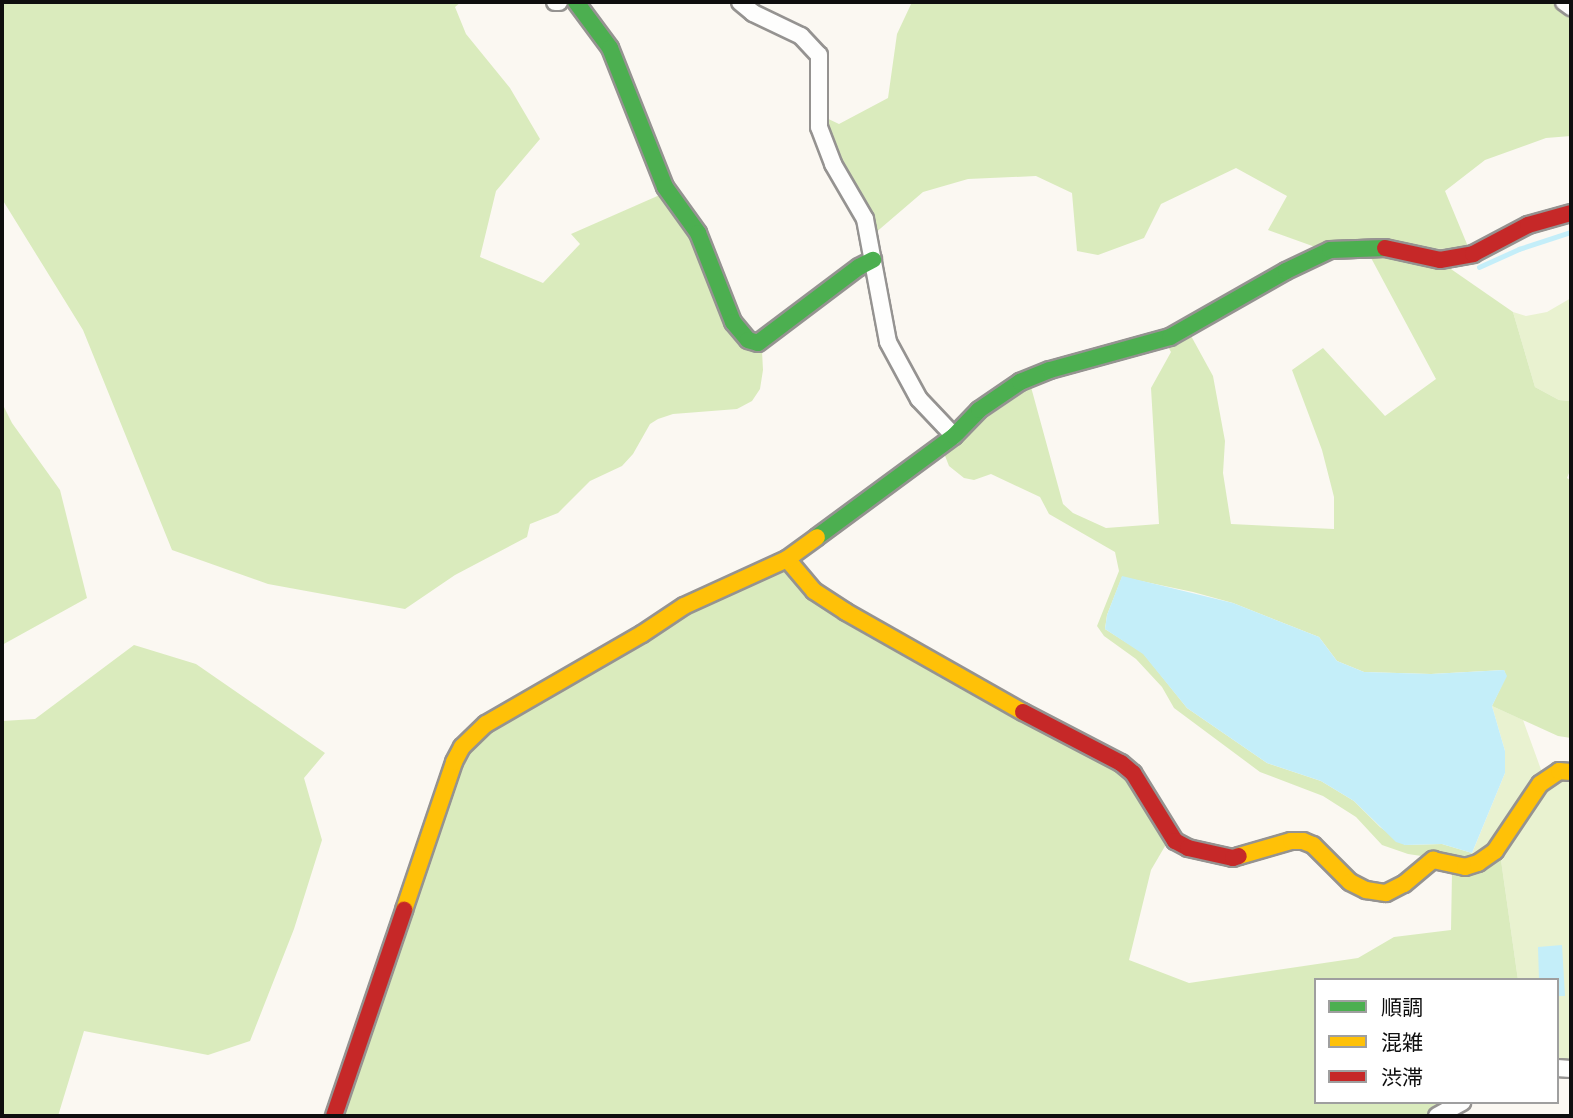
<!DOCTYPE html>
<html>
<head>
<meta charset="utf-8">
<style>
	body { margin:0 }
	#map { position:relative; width:1573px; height:1118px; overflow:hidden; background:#fbf8f2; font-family:"Source Serif 4","Noto Sans JP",serif }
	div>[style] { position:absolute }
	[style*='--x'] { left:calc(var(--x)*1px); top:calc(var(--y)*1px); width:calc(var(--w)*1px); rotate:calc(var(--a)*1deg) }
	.green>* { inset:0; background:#e9f2d0 }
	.forest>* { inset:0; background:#daebbd }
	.water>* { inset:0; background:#c4eef9 }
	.stream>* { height:4.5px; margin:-2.25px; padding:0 2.25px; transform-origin:2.25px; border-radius:2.25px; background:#c4eef9 }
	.roads { filter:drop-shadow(2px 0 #959391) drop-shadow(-2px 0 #959391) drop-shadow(0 2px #959391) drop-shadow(0 -2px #959391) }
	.street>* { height:16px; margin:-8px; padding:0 8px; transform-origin:8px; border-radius:8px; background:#fefefd }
	.fast>* { height:16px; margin:-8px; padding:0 8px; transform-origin:8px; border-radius:8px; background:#4caf50 }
	.slow>* { height:16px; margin:-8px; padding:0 8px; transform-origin:8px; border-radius:8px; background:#ffc107 }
	.jam>* { height:16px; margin:-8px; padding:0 8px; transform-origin:8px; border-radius:8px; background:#c62828 }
	span { translate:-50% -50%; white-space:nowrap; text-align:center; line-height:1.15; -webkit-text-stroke:7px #fff; paint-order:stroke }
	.frame { position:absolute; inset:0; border:4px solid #0e0e0e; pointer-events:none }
	.legend { position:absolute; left:1314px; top:978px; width:245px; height:126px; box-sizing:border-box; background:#fff; border:2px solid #9f9f9f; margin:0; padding:9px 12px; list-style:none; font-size:21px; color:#0e0e0e }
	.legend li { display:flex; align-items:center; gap:14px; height:35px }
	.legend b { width:35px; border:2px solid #9f9f9f }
</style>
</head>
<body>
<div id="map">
	<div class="green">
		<div style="clip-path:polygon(1571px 298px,1571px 401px,1559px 400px,1535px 387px,1513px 312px,1526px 316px,1547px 312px)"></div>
		<div style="clip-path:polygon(1492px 706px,1523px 720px,1543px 775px,1517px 815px,1468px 863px,1505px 773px,1505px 751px)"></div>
		<div style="clip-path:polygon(1571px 776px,1571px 1066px,1557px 1065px,1557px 980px,1518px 980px,1500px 853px,1537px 794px)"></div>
	</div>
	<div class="forest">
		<div style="clip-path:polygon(2px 2px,461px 2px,455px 7px,466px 34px,510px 88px,540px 139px,496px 191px,480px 257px,543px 283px,580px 244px,571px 234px,662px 194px,762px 351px,763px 370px,760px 389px,752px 401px,737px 409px,673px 414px,658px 419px,650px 424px,633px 454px,622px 466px,590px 481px,558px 513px,530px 524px,527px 537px,455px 575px,405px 609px,268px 584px,172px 550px,83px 330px,2px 199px)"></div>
		<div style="clip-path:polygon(912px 2px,1550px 2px,1571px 13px,1571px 136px,1546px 138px,1485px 160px,1445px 191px,1469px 249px,1318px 248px,1268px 230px,1287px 196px,1236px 168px,1161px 204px,1144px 238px,1098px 255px,1077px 251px,1072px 193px,1036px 176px,968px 179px,923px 192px,874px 234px,836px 162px,820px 115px,839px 124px,888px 98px,897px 34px)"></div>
		<div style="clip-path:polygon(1370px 256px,1448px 267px,1513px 312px,1535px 387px,1559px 400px,1571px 401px,1571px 468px,1567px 478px,1571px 481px,1571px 738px,1558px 736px,1492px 706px,1506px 676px,1504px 670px,1431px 674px,1364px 672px,1337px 661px,1319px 637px,1233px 603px,1193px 592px,1122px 577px,1107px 615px,1105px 629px,1143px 653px,1187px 708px,1267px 763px,1321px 781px,1354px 801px,1380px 827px,1405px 845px,1442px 844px,1472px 853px,1468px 863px,1408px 854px,1382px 845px,1356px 817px,1323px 796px,1260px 772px,1174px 708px,1162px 687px,1136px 659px,1104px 636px,1097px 626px,1119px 571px,1115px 552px,1049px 514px,1040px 497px,991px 474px,974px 480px,964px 478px,949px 466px,942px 448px,1031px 387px,1063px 504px,1073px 513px,1106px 528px,1159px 524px,1151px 388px,1171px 352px,1167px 345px,1190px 334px,1213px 376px,1225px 441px,1223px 473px,1231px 524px,1334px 529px,1334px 497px,1322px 450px,1292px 370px,1323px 348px,1385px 416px,1436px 379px)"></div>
		<div style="clip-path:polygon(2px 403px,12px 423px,60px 490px,87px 598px,2px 645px)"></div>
		<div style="clip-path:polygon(784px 566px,1119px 767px,1168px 841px,1151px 870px,1129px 960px,1189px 983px,1358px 958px,1394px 937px,1451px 930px,1452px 872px,1500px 853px,1518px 980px,1316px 980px,1316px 1102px,1453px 1102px,1430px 1116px,338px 1116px,465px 749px,648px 634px)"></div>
		<div style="clip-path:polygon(134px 645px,196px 664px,325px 753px,304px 778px,322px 840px,294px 929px,250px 1041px,208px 1055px,84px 1031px,58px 1116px,2px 1116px,2px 721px,35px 719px)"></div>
	</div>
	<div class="water">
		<div style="clip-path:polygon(1122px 576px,1233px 603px,1319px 637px,1337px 661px,1364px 672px,1431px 674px,1504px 670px,1507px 676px,1492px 706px,1505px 751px,1505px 773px,1472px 853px,1442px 844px,1405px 845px,1396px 842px,1354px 801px,1321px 781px,1267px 763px,1187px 708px,1143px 654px,1105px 629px,1107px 615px)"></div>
		<div style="clip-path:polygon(1562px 945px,1565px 996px,1557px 996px,1557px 980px,1539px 980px,1538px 947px)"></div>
	</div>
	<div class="stream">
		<div style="--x:1479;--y:267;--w:44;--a:-24.2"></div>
		<div style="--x:1519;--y:249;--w:55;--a:-18.1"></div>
	</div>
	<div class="roads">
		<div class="street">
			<div style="--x:555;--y:2;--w:4;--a:0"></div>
			<div style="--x:740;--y:2;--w:17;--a:40"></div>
			<div style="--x:753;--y:13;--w:53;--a:25.6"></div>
			<div style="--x:801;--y:36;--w:26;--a:47"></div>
			<div style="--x:819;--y:55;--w:72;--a:90"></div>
			<div style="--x:819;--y:127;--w:40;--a:69"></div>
			<div style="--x:833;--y:164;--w:64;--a:59.8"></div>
			<div style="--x:865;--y:219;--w:125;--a:79.4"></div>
			<div style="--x:888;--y:342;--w:65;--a:61.5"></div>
			<div style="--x:919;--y:399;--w:51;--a:46.6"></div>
			<div style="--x:1564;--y:2;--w:9;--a:36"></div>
			<div style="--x:1557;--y:1068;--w:14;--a:4"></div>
			<div style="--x:1437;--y:1116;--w:29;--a:-29"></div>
		</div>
		<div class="fast">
			<div style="--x:576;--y:2;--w:57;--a:53.5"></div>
			<div style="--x:610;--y:48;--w:149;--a:68.4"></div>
			<div style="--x:665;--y:187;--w:57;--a:54.3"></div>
			<div style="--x:698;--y:233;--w:96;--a:68.5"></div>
			<div style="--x:733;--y:322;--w:23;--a:50"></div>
			<div style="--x:748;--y:340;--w:10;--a:17"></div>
			<div style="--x:758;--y:343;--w:126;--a:-37"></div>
			<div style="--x:859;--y:267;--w:16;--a:-27"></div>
			<div style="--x:817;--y:537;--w:170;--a:-36.4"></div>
			<div style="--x:954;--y:436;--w:36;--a:-46"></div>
			<div style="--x:979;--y:410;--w:50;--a:-34.3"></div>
			<div style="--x:1020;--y:382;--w:32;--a:-22"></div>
			<div style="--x:1050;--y:370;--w:124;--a:-15.4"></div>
			<div style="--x:1170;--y:337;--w:133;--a:-29.6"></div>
			<div style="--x:1286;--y:271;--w:49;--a:-25.5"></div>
			<div style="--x:1330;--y:250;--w:55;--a:-2.1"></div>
		</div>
		<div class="slow">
			<div style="--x:787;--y:559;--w:42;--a:49.8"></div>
			<div style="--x:814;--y:591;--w:38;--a:33"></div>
			<div style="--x:846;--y:612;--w:203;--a:29.5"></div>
			<div style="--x:1239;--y:856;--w:54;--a:-16.1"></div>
			<div style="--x:1291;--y:841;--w:12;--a:0"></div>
			<div style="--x:1303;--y:841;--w:11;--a:22"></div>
			<div style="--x:1313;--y:845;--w:52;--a:45"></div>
			<div style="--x:1350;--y:882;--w:18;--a:27"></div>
			<div style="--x:1366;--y:890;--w:20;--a:9"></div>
			<div style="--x:1386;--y:893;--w:20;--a:-27"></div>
			<div style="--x:1404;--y:884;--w:38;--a:-40"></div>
			<div style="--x:1433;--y:860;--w:33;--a:12"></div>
			<div style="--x:1465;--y:867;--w:14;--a:-17"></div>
			<div style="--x:1478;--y:863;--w:21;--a:-35"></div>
			<div style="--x:1495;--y:851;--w:81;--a:-56.1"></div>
			<div style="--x:1540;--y:784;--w:23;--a:-34"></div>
			<div style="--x:1559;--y:771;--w:12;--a:5"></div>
			<div style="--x:404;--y:910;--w:156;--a:-71.3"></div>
			<div style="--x:454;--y:762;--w:17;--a:-62"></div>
			<div style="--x:462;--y:747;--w:33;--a:-44"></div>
			<div style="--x:486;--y:724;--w:180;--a:-30"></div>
			<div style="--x:642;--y:634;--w:50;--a:-33.7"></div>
			<div style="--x:684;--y:606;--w:113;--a:-24.5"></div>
			<div style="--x:787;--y:559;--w:37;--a:-36"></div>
		</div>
		<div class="jam">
			<div style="--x:1385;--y:248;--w:56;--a:12.3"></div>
			<div style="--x:1440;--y:260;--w:34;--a:-10"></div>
			<div style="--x:1473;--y:254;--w:62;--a:-27.8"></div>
			<div style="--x:1528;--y:225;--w:45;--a:-15.6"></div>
			<div style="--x:1023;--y:712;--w:110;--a:27.5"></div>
			<div style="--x:1121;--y:763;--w:16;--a:40"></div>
			<div style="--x:1133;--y:773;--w:80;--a:58.3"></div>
			<div style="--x:1175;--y:841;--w:15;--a:28"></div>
			<div style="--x:1188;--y:848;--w:46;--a:12.5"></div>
			<div style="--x:1233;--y:858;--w:6;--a:-18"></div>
			<div style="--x:334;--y:1116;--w:218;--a:-71.2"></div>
		</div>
	</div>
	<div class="frame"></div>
	<ul class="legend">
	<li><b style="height:9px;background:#4caf50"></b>順調</li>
	<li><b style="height:9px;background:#ffc107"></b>混雑</li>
	<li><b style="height:9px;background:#c62828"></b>渋滞</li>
	</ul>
</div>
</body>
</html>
